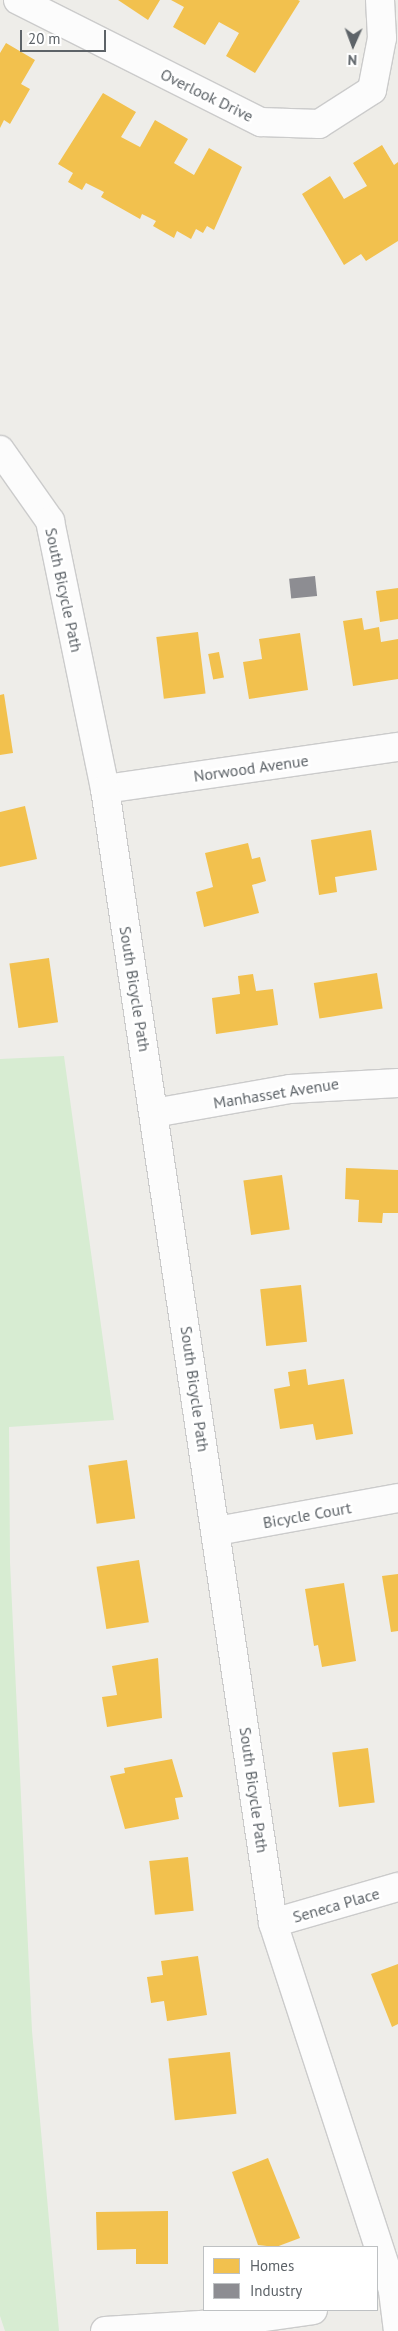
<!DOCTYPE html>
<html>
<head>
<meta charset="utf-8">
<style>
	body { margin:0 }
	#map { position:relative; width:398px; height:2331px; overflow:hidden; background:#eeede9; font-family:"PT Sans",sans-serif }
	div>[style] { position:absolute }
	[style*='--x'] { left:calc(var(--x)*1px); top:calc(var(--y)*1px); width:calc(var(--w)*1px); rotate:calc(var(--a)*1deg) }
	.green>* { inset:0; background:#d7ecd2 }
	.homes>* { inset:0; background:#f2c14e; transform-origin:0 0 }
	.industry>* { inset:0; background:#8d8d92; transform-origin:0 0 }
	.roads { filter:drop-shadow(1px 0 #cbcbcb) drop-shadow(-1px 0 #cbcbcb) drop-shadow(0 1px #cbcbcb) drop-shadow(0 -1px #cbcbcb) }
	.minor>* { height:28px; margin:-14px; padding:0 14px; transform-origin:14px; border-radius:14px; background:#fcfcfc }
	.tertiary>* { height:28px; margin:-14px; padding:0 14px; transform-origin:14px; border-radius:14px; background:#fcfcfc }
	span { translate:-50% -50%; white-space:nowrap; text-align:center; line-height:1.15; -webkit-text-stroke:5px #fff; paint-order:stroke }
	.street-label { font-size:16px; color:#5d6368 }
	.legend { position:absolute; left:203px; top:2246px; width:175px; height:65px; box-sizing:border-box; background:#fff; border:1px solid #bec1c3; margin:0; padding:6px 9px; list-style:none; font-size:15px; color:#5d6368 }
	.legend li { display:flex; align-items:center; gap:10px; height:25px }
	.legend b { width:25px; border:1px solid #bec1c3 }
	.north { position:absolute; left:328px; top:20px; width:50px; height:50px; -webkit-text-stroke:4px #fff; paint-order:stroke; rotate:182deg; font-size:14px; font-weight:700; line-height:20px; text-align:center; color:#5d6368 }
	.north::after { content:''; display:block; margin:auto; width:18px; height:22px; background:#5d6368; clip-path:polygon(50% 0,100% 100%,50% 72%,0 100%) }
	.scale { position:absolute; left:20px; top:30px; width:86px; height:22px; box-sizing:border-box; border:2px solid #5d6368; border-top:0; padding-left:6px; font-size:15px; line-height:18px; white-space:nowrap; color:#5d6368; -webkit-text-stroke:4px #fff; paint-order:stroke }
</style>
</head>
<body>
<div id="map">
	<div class="green">
		<div style="clip-path:polygon(64px 1056px,114px 1420px,9px 1427px,10px 1562px,32px 2031px,59px 2331px,5px 2331px,0 2316px,0 1059px)"></div>
	</div>
	<div class="homes">
		<div style="clip-path:polygon(118px 0,160px 0,148px 20px)"></div>
		<div style="clip-path:polygon(171px 0,298px 0,300px 1px,255px 73px,226px 56px,239px 33px,219px 22px,205px 45px,173px 27px,184px 7px)"></div>
		<div style="clip-path:polygon(6px 43px,35px 60px,21px 84px,30px 89px,10px 124px,4px 120px,0 128px,0 53px)"></div>
		<div style="clip-path:polygon(103px 93px,136px 112px,121px 137px,140px 147px,155px 120px,188px 139px,174px 163px,194px 175px,209px 148px,242px 167px,214px 230px,207px 226px,203px 233px,196px 229px,191px 239px,177px 231px,174px 238px,153px 226px,156px 221px,142px 214px,140px 219px,101px 197px,104px 192px,86px 183px,82px 190px,68px 182px,73px 173px,58px 164px)"></div>
		<div style="clip-path:polygon(382px 145px,394px 165px,398px 162px,398px 241px,366px 261px,361px 254px,344px 265px,302px 194px,330px 176px,344px 199px,367px 186px,353px 163px)"></div>
		<div style="clip-path:polygon(398px 588px,398px 619px,380px 622px,376px 591px)"></div>
		<div style="clip-path:polygon(362px 618px,364px 630px,379px 627px,381px 642px,398px 639px,398px 679px,353px 686px,343px 621px)"></div>
		<div style="left:198px;top:632px;width:62px;height:42px;rotate:83deg"></div>
		<div style="clip-path:polygon(300px 633px,308px 690px,249px 699px,243px 662px,262px 659px,259px 639px)"></div>
		<div style="left:219px;top:652px;width:26px;height:11px;rotate:79deg"></div>
		<div style="clip-path:polygon(4px 694px,13px 753px,0 755px,0 695px)"></div>
		<div style="clip-path:polygon(25px 806px,37px 859px,0 867px,0 812px)"></div>
		<div style="clip-path:polygon(371px 830px,377px 870px,335px 877px,337px 892px,319px 895px,311px 840px)"></div>
		<div style="clip-path:polygon(248px 843px,252px 859px,260px 857px,266px 881px,252px 885px,259px 913px,204px 927px,196px 892px,213px 887px,205px 853px)"></div>
		<div style="left:49px;top:958px;width:65px;height:40px;rotate:82deg"></div>
		<div style="left:377px;top:973px;width:36px;height:64px;rotate:81deg"></div>
		<div style="clip-path:polygon(253px 974px,256px 991px,273px 989px,278px 1025px,216px 1034px,212px 998px,240px 994px,238px 976px)"></div>
		<div style="clip-path:polygon(346px 1168px,398px 1170px,398px 1213px,383px 1213px,382px 1223px,358px 1222px,359px 1200px,345px 1199px)"></div>
		<div style="left:282px;top:1175px;width:55px;height:39px;rotate:82deg"></div>
		<div style="left:301px;top:1285px;width:57px;height:41px;rotate:84deg"></div>
		<div style="clip-path:polygon(306px 1369px,308px 1385px,344px 1379px,353px 1434px,316px 1440px,313px 1424px,280px 1429px,274px 1389px,290px 1386px,288px 1372px)"></div>
		<div style="left:127px;top:1460px;width:59px;height:39px;rotate:82deg"></div>
		<div style="left:139px;top:1560px;width:63px;height:43px;rotate:81deg"></div>
		<div style="clip-path:polygon(398px 1574px,398px 1631px,391px 1632px,382px 1576px)"></div>
		<div style="clip-path:polygon(344px 1583px,356px 1661px,322px 1667px,318px 1645px,314px 1646px,305px 1589px)"></div>
		<div style="clip-path:polygon(158px 1658px,162px 1718px,107px 1727px,102px 1697px,117px 1695px,112px 1666px)"></div>
		<div style="left:368px;top:1748px;width:55px;height:36px;rotate:83deg"></div>
		<div style="clip-path:polygon(172px 1759px,183px 1797px,175px 1798px,179px 1819px,125px 1829px,110px 1776px,125px 1773px,124px 1768px)"></div>
		<div style="left:188px;top:1857px;width:54px;height:39px;rotate:84deg"></div>
		<div style="clip-path:polygon(198px 1956px,207px 2015px,167px 2021px,164px 2001px,151px 2003px,147px 1977px,163px 1975px,161px 1961px)"></div>
		<div style="clip-path:polygon(398px 1964px,398px 2024px,392px 2027px,371px 1974px)"></div>
		<div style="left:230px;top:2052px;width:62px;height:62px;rotate:84deg"></div>
		<div style="clip-path:polygon(268px 2158px,300px 2238px,276px 2247px,258px 2245px,232px 2172px)"></div>
		<div style="clip-path:polygon(168px 2211px,168px 2264px,136px 2264px,136px 2249px,97px 2250px,96px 2212px)"></div>
	</div>
	<div class="industry">
		<div style="left:315px;top:576px;width:20px;height:26px;rotate:84deg"></div>
	</div>
	<div class="roads">
		<div class="minor">
			<div style="--x:18;--y:0;--w:272;--a:26.7"></div>
			<div style="--x:261;--y:122;--w:58;--a:2"></div>
			<div style="--x:319;--y:124;--w:63;--a:-32.7"></div>
			<div style="--x:372;--y:90;--w:53;--a:-79.1"></div>
			<div style="--x:382;--y:38;--w:38;--a:-93"></div>
			<div style="--x:105;--y:789;--w:296;--a:-8.2"></div>
			<div style="--x:154;--y:1113;--w:138;--a:-10"></div>
			<div style="--x:290;--y:1089;--w:108;--a:-3.2"></div>
			<div style="--x:217;--y:1531;--w:184;--a:-10.3"></div>
			<div style="--x:273;--y:1923;--w:130;--a:-16.1"></div>
			<div style="--x:105;--y:2331;--w:111;--a:-3.6"></div>
			<div style="--x:216;--y:2324;--w:98;--a:-8.2"></div>
		</div>
		<div class="tertiary">
			<div style="--x:0;--y:450;--w:87;--a:54.8"></div>
			<div style="--x:50;--y:521;--w:274;--a:78.4"></div>
			<div style="--x:105;--y:789;--w:1146;--a:81.57"></div>
			<div style="--x:273;--y:1923;--w:387;--a:71.9"></div>
			<div style="--x:393;--y:2291;--w:40;--a:82.9"></div>
		</div>
	</div>
	<div class="street-label">
		<span style="left:207px;top:95px;rotate:26deg">Overlook Drive</span>
		<span style="left:64px;top:590px;rotate:78deg">South Bicycle Path</span>
		<span style="left:251px;top:768px;rotate:-8deg">Norwood Avenue</span>
		<span style="left:135px;top:989px;rotate:81deg">South Bicycle Path</span>
		<span style="left:276px;top:1093px;rotate:-9deg">Manhasset Avenue</span>
		<span style="left:195px;top:1389px;rotate:82deg">South Bicycle Path</span>
		<span style="left:307px;top:1515px;rotate:-10deg">Bicycle Court</span>
		<span style="left:254px;top:1790px;rotate:82deg">South Bicycle Path</span>
		<span style="left:336px;top:1905px;rotate:-16deg">Seneca Place</span>
	</div>
	<ul class="legend">
	<li><b style="height:14px;background:#f2c14e"></b>Homes</li>
	<li><b style="height:14px;background:#8d8d92"></b>Industry</li>
	</ul>
	<div class="north">N</div>
	<div class="scale">20 m</div>
</div>
</body>
</html>
